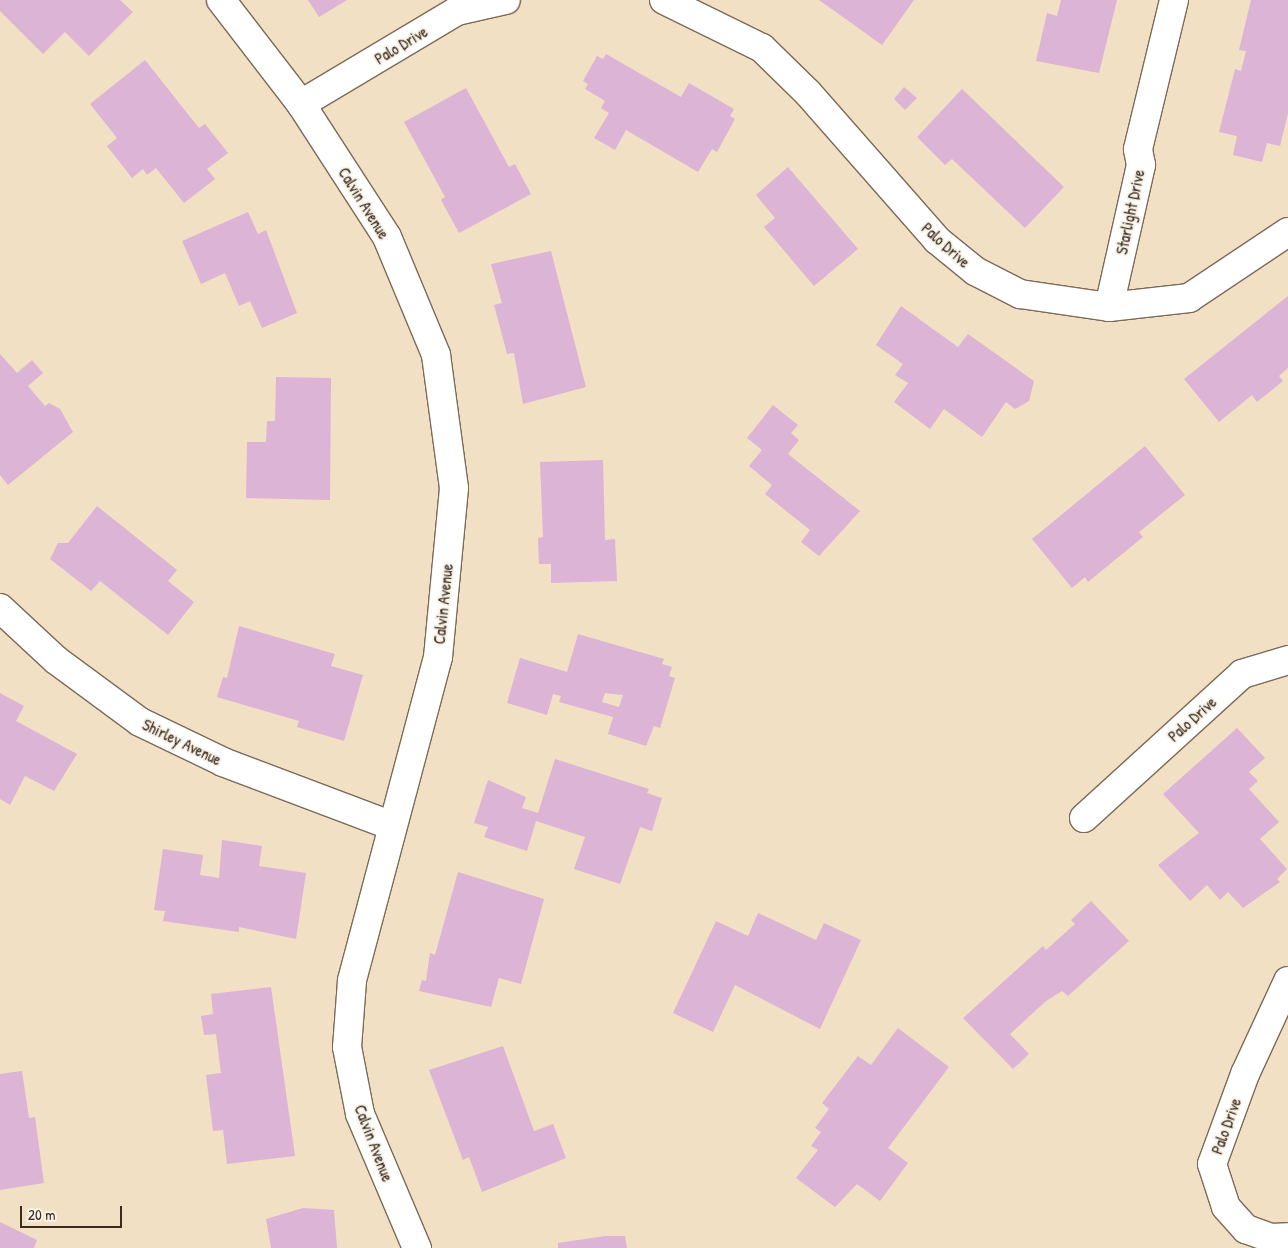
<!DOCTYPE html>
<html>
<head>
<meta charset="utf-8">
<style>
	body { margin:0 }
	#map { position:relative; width:1288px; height:1248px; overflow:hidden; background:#f2e0c4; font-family:"Patrick Hand",sans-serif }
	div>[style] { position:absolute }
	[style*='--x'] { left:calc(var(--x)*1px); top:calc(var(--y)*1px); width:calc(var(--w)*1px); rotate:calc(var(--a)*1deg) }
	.building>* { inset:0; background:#dbb4d6 }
	.roads { filter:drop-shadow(1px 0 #7b6a58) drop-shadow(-1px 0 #7b6a58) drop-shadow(0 1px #7b6a58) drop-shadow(0 -1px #7b6a58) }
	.street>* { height:28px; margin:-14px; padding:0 14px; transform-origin:14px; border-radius:14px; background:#fff }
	span { translate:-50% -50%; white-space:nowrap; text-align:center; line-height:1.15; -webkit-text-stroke:4px #f7f3e8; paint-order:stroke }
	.street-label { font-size:16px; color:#3b2a1e }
	.scale { position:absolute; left:20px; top:1206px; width:102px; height:22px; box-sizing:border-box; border:2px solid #3b2a1e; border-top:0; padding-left:6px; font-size:15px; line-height:18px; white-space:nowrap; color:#3b2a1e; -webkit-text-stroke:4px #f7f3e8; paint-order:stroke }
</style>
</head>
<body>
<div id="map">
	<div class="building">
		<div style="clip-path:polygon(0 0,120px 0,133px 12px,89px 56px,65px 32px,43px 54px,0 11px)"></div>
		<div style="clip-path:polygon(308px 0,347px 0,319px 17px)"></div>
		<div style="clip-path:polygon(819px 0,914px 0,882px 45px)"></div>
		<div style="clip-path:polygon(1061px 0,1117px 0,1099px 73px,1036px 61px,1047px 13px,1057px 16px)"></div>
		<div style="clip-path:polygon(1251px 0,1288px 0,1288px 113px,1280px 146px,1267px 143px,1262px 162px,1233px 155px,1237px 136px,1219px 132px,1235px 69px,1241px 71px,1246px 51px,1239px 50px)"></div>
		<div style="clip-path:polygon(606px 54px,681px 97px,689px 83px,734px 109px,730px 116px,735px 119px,717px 152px,712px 149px,698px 172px,626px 130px,615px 150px,594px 138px,609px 113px,601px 108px,605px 101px,585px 89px,588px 84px,583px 81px,597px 56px,603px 59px)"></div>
		<div style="clip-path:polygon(145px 60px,199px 128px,205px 124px,228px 153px,207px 169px,215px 179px,184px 203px,156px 168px,147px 175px,143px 169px,132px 178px,107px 146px,117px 138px,90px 104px)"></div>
		<div style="clip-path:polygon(904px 87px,917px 98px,905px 110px,894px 99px)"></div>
		<div style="clip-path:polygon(466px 88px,509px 167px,515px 164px,531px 194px,459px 233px,441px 200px,445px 197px,404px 122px)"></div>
		<div style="clip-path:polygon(962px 89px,1064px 187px,1025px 228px,952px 159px,945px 165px,917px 137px)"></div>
		<div style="clip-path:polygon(788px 167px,858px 249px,814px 286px,764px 227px,775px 218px,756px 195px)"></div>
		<div style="clip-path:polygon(248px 212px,258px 234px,266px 230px,297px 313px,262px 328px,250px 301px,239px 306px,225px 273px,201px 284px,182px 241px)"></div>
		<div style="clip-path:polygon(551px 251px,586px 387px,523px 404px,514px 353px,507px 354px,494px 305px,502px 303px,491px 264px)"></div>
		<div style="clip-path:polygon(1288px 296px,1288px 368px,1279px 376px,1283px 381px,1257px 402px,1252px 395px,1219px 422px,1184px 379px)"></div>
		<div style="clip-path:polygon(901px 306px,958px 347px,968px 334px,1034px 381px,1029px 401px,1015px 409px,1006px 402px,982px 437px,944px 409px,930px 429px,894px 402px,908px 383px,895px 375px,903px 364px,876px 345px)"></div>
		<div style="clip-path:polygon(0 354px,17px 373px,32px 360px,43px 373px,28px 386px,45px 406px,49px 403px,60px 409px,73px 432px,8px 485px,0 475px)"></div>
		<div style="clip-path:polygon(276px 377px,331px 378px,330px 500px,246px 498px,247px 442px,266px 442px,267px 421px,275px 421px)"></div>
		<div style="clip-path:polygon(773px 405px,798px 425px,791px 433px,799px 440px,788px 454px,860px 511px,819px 556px,801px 542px,810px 530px,765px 494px,772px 485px,749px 466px,762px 450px,747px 438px)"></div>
		<div style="clip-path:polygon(1145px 446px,1185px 495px,1139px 532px,1143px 537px,1088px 582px,1085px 577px,1072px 588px,1032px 539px)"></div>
		<div style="clip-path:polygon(603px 460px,605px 540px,615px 539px,617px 581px,551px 583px,551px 564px,539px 564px,538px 538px,543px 537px,540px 462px)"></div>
		<div style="clip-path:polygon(97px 506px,177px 570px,168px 581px,194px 602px,168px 635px,100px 581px,91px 591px,50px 559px,58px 543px,68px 543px)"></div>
		<div style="clip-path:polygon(239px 626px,335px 654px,331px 666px,363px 675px,344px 741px,297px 727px,299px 721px,217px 697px,223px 677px,227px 678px)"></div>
		<div style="clip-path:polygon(evenodd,578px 634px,664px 659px,662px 664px,672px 667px,669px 676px,675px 678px,660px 728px,654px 726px,646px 746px,608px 734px,613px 717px,559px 702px,561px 696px,553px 694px,547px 715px,507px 703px,520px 658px,567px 672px,578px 634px,605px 693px,623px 695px,619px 707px,602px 702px,605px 693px)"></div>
		<div style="clip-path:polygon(0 693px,24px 706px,16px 721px,77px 754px,54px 791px,25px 776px,10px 805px,0 799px)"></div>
		<div style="clip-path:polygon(1237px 728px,1265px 758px,1249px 772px,1258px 781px,1249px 789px,1279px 822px,1260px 839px,1287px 869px,1277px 879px,1280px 882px,1243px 908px,1228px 892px,1220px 900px,1207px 885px,1190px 901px,1158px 865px,1199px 833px,1163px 794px)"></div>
		<div style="clip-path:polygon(555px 759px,649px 789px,647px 793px,662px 798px,652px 831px,640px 827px,620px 884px,574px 869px,585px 837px,536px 821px,527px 851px,484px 837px,488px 827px,474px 823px,488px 780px,526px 797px,522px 808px,538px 813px)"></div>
		<div style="clip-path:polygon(222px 840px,262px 846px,259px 866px,306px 873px,296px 939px,239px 927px,239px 932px,163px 921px,165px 911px,154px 910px,163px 849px,203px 855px,200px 875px,219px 878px)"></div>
		<div style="clip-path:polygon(458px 872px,544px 899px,521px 984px,499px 978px,491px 1007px,419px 991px,422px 980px,426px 981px,430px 953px,435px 955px)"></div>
		<div style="clip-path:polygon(1091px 901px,1129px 941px,1068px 996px,1062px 991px,1046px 1001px,1010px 1034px,1029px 1054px,1013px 1069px,963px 1018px,1043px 946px,1046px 950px,1075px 924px,1071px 920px)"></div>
		<div style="clip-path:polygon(758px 913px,816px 940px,824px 923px,861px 940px,820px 1029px,735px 985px,713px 1032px,673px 1013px,716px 921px,748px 936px)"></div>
		<div style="clip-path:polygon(271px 987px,295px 1156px,227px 1164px,223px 1130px,213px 1131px,206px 1075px,221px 1073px,216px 1034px,204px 1035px,201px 1016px,213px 1014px,211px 994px)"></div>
		<div style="clip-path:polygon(898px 1028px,949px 1067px,888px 1148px,908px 1163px,880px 1201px,857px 1184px,835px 1207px,796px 1178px,818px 1150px,811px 1146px,821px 1132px,815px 1128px,829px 1109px,822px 1103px,858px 1056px,871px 1065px)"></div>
		<div style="clip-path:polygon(503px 1046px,534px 1131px,553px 1124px,566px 1158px,482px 1192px,469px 1157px,463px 1160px,429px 1070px)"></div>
		<div style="clip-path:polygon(22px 1071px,29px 1118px,35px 1117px,44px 1183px,0 1190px,0 1074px)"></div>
		<div style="clip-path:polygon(303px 1208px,334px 1210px,337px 1248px,271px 1248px,266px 1219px)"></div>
		<div style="clip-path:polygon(0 1222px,37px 1240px,34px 1248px,0 1248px)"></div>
		<div style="clip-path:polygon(605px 1236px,625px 1236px,627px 1248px,558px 1248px,558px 1243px)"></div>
	</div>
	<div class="roads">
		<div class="street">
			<div style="--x:221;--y:0;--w:131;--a:52.4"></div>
			<div style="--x:301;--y:104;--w:158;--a:57.1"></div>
			<div style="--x:387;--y:237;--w:128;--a:67.4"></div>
			<div style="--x:436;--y:355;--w:134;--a:82.3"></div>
			<div style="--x:454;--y:488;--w:170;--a:95.4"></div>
			<div style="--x:438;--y:657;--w:335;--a:104.9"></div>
			<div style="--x:352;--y:981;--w:66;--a:94.3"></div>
			<div style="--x:347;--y:1047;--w:68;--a:79"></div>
			<div style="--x:360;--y:1114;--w:146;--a:67"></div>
			<div style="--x:664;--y:0;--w:109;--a:26.1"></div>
			<div style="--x:762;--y:48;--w:64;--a:44.4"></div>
			<div style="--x:808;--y:93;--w:196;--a:48.7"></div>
			<div style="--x:937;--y:240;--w:49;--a:39.2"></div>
			<div style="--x:975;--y:271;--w:51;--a:27.1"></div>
			<div style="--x:1020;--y:294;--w:90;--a:8.3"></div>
			<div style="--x:1109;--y:307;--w:81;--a:-6.4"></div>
			<div style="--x:1189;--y:298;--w:119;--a:-33.7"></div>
			<div style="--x:301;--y:104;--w:182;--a:-30.8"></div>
			<div style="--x:457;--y:11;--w:50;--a:-12.7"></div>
			<div style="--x:1109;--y:307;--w:146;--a:-77.3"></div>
			<div style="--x:1141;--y:165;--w:16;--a:-101"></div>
			<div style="--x:1138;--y:149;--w:153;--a:-76.4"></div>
			<div style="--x:0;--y:608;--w:76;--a:42.9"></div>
			<div style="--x:56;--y:660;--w:104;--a:36.4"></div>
			<div style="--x:140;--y:722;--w:92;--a:25.7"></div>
			<div style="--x:223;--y:762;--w:181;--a:20.7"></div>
			<div style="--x:1084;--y:818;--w:214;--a:-42.3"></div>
			<div style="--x:1242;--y:674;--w:48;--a:-16.9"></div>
			<div style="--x:1288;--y:981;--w:102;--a:114.8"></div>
			<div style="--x:1245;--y:1074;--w:96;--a:110.1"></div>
			<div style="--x:1212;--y:1164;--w:45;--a:72"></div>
			<div style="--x:1226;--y:1207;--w:30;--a:48"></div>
			<div style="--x:1246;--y:1229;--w:27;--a:20"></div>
			<div style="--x:1271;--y:1238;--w:17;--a:-3"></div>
		</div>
	</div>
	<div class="street-label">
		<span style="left:401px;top:45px;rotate:-31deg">Palo Drive</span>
		<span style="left:364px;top:203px;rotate:58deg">Calvin Avenue</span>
		<span style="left:1130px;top:212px;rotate:-78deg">Starlight Drive</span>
		<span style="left:946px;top:245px;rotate:42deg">Palo Drive</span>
		<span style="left:443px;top:604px;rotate:-84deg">Calvin Avenue</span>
		<span style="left:1192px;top:719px;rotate:-42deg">Palo Drive</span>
		<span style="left:182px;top:742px;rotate:26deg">Shirley Avenue</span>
		<span style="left:1226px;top:1126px;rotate:-70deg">Palo Drive</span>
		<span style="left:374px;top:1143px;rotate:69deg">Calvin Avenue</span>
	</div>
	<div class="scale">20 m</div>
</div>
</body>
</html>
